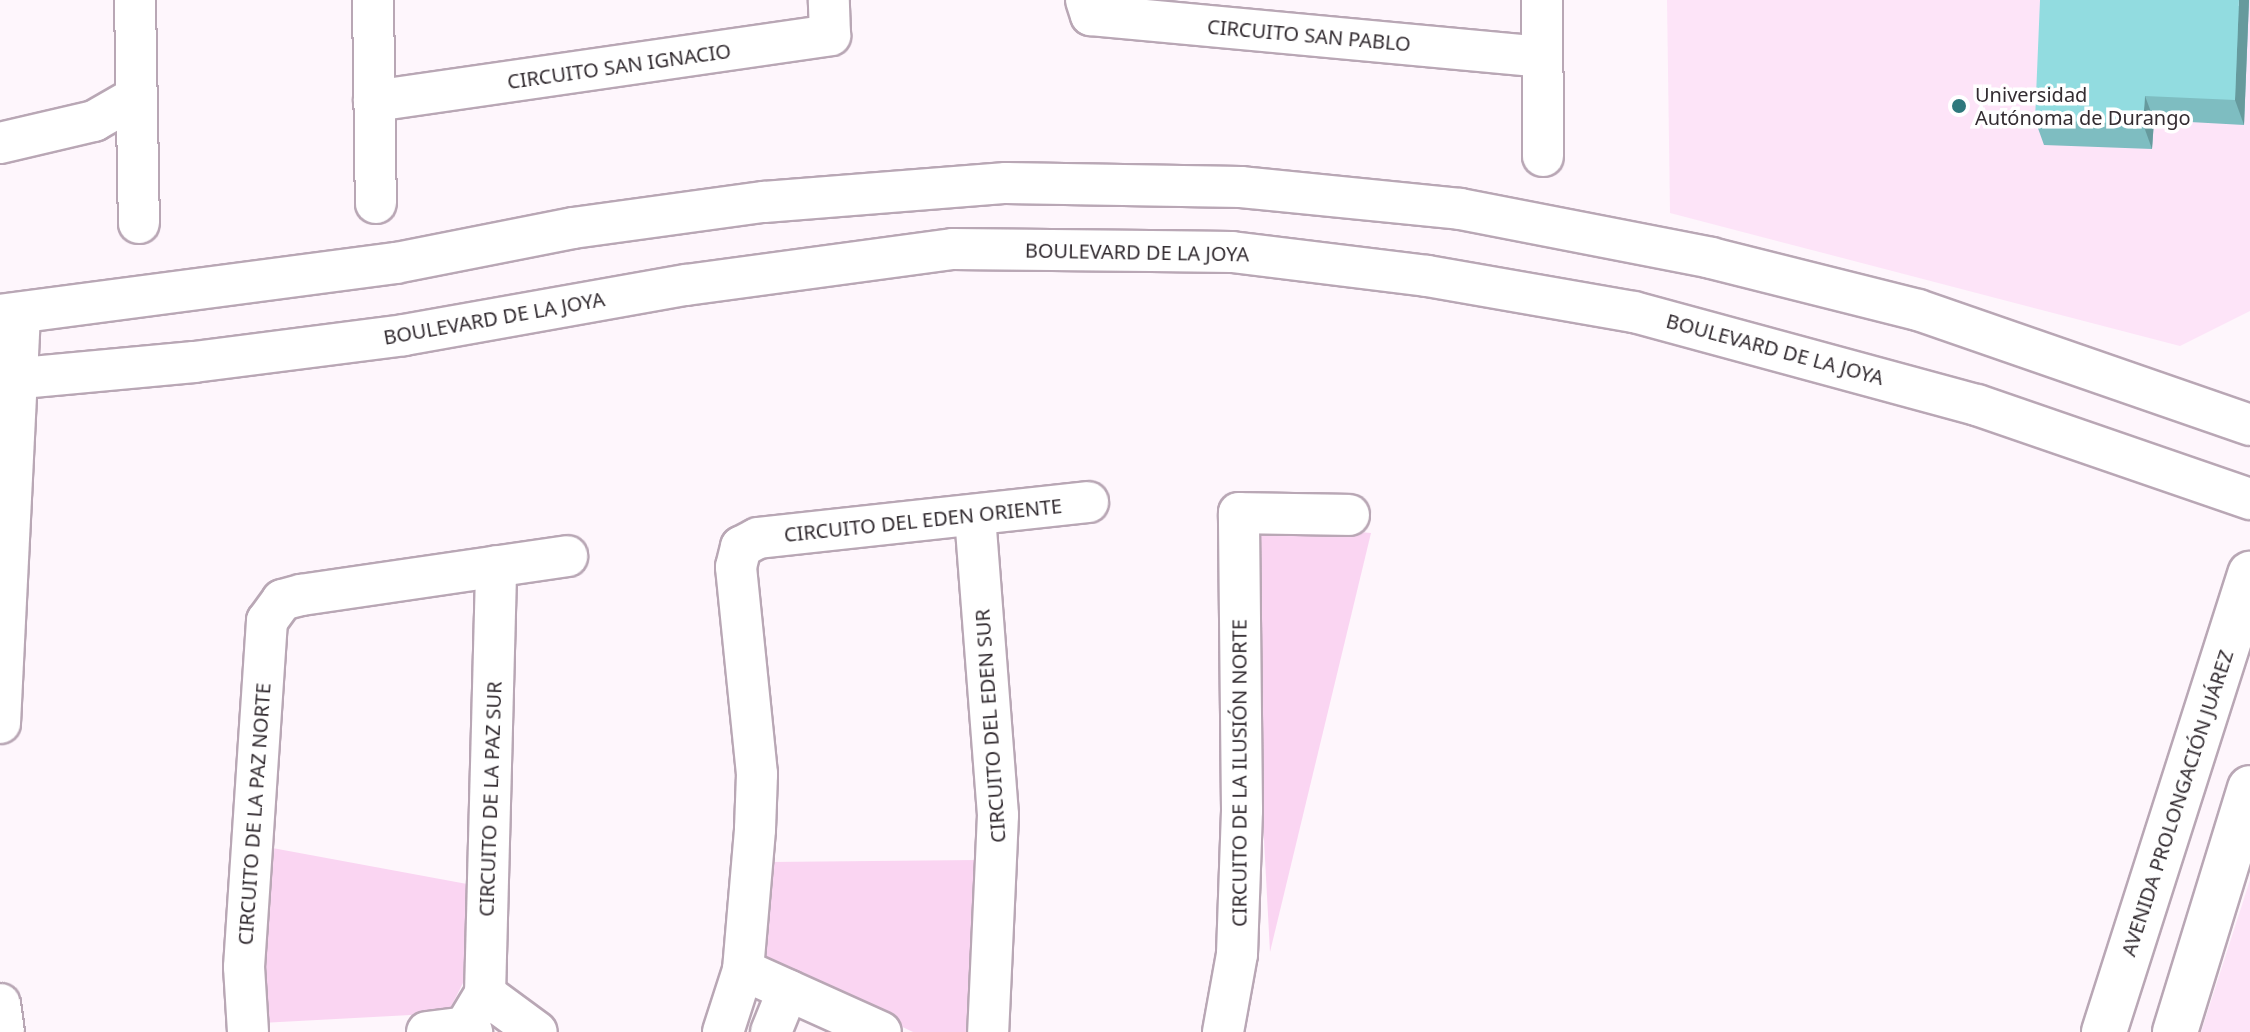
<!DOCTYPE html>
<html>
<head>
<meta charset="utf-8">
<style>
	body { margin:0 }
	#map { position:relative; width:2250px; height:1032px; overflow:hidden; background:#fef6fc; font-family:"Noto Sans",sans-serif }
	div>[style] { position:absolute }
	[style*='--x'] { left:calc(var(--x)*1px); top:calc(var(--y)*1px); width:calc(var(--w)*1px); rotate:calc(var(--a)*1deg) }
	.built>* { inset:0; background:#fde4f8 }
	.green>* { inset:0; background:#fad5f2 }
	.roads { filter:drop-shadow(2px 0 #b9a7b5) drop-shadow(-2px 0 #b9a7b5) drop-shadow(0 2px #b9a7b5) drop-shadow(0 -2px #b9a7b5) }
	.street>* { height:40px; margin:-20px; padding:0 20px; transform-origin:20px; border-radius:20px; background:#fff }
	.primary>* { height:44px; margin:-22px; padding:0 22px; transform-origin:22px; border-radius:22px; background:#fff }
	.wall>* { inset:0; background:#7ebdc1 }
	.shaded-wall>* { inset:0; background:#669a9d }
	.building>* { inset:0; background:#92dce0 }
	.dots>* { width:22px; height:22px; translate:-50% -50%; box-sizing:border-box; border:4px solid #fff; border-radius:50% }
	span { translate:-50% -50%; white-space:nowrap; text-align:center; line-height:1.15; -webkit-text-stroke:7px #fff; paint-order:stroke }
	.street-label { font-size:20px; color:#332c31 }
	.poi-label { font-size:20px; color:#332c31 }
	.left { translate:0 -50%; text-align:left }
</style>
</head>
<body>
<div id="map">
	<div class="built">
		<div style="clip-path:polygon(1667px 0,2250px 0,2250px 311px,2180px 346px,1670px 213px)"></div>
		<div style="clip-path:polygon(2250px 880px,2250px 1032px,2201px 1032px)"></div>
	</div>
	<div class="green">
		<div style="clip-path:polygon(1247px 522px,1371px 533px,1270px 952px)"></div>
		<div style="clip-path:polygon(267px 847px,467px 884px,463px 983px,448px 1013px,261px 1023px)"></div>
		<div style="clip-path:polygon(977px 860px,966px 1032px,913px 1032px,760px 959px,769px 862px)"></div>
	</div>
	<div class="roads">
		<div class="street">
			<div style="--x:135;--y:0;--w:223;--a:89"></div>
			<div style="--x:373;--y:0;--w:203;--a:89.2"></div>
			<div style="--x:1086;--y:0;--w:16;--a:72"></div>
			<div style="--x:1091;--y:15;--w:453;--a:5.3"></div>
			<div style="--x:1542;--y:0;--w:156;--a:89.6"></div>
			<div style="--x:374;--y:101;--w:461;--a:-8.2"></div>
			<div style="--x:830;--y:35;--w:35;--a:-92"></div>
			<div style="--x:0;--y:143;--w:97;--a:-13.2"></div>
			<div style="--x:94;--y:121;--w:48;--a:-29.7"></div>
			<div style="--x:0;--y:315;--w:399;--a:-7.5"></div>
			<div style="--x:396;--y:263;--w:180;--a:-11.2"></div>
			<div style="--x:573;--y:228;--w:193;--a:-7.8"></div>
			<div style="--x:764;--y:202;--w:243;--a:-4.5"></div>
			<div style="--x:1006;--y:183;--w:235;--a:1"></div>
			<div style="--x:1241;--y:187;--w:220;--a:5.7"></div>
			<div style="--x:1460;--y:209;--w:256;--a:11"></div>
			<div style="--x:1711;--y:258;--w:213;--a:14.1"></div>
			<div style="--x:1918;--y:310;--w:351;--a:19.1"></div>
			<div style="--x:0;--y:380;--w:195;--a:-5.3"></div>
			<div style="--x:194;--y:362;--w:212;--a:-7.3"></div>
			<div style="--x:404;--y:335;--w:286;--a:-10.1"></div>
			<div style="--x:686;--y:285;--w:269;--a:-7.7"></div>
			<div style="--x:953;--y:249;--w:279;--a:0.6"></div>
			<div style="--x:1232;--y:252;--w:196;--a:7"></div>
			<div style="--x:1427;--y:276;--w:210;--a:9.9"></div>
			<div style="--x:1634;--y:312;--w:355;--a:15.2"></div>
			<div style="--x:1977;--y:405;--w:289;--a:19"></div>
			<div style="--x:975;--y:516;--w:300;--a:85.6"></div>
			<div style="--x:998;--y:815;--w:217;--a:92.6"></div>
			<div style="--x:0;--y:723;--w:410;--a:-87.2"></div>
			<div style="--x:743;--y:970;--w:151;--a:24.2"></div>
			<div style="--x:485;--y:994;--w:64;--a:36.2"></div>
			<div style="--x:0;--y:1004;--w:28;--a:82"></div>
			<div style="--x:465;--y:1027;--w:39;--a:-59"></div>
			<div style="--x:485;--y:994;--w:428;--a:-88.5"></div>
			<div style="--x:248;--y:1032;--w:65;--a:-93.5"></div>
			<div style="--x:244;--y:967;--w:347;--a:-86.2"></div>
			<div style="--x:267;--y:621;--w:26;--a:-54"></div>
			<div style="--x:282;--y:600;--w:20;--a:-15"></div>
			<div style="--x:301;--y:595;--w:269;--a:-8.3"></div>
			<div style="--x:427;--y:1032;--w:38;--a:-7"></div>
			<div style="--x:465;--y:1027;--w:9;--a:36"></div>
			<div style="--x:723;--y:1032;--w:65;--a:-72.1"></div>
			<div style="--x:743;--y:970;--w:142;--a:-85.1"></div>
			<div style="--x:755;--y:829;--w:55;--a:-87.9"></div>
			<div style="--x:757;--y:774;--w:208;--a:-95.8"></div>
			<div style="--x:736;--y:567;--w:21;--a:-76"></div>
			<div style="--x:741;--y:547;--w:19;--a:-28"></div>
			<div style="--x:758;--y:538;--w:332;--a:-6.2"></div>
			<div style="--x:771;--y:1032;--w:45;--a:-68"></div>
			<div style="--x:1223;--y:1032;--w:79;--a:-79.8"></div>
			<div style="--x:1237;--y:954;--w:144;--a:-88"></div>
			<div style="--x:1242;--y:810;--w:297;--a:-90.6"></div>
			<div style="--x:1239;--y:513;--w:110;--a:1"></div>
		</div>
		<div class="primary">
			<div style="--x:2104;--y:1032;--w:481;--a:-72.3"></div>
			<div style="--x:2175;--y:1032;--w:255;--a:-72.9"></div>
		</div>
	</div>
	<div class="wall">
		<div style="clip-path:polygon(2249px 0,2244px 125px,2154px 120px,2152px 149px,2044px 145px,2035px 120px)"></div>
	</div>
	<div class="shaded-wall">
		<div style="clip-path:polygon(2239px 0,2249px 0,2244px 125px,2235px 100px)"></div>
		<div style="clip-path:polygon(2145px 96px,2154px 120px,2152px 149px,2143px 124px)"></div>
	</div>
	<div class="building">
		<div style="clip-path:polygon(2040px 0,2239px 0,2235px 100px,2145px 96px,2143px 124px,2035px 120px)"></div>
	</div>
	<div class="dots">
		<div style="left:1959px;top:106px;background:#2e787c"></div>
	</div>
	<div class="street-label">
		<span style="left:1309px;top:35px;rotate:5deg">CIRCUITO SAN PABLO</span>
		<span style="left:619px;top:66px;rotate:-8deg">CIRCUITO SAN IGNACIO</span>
		<span style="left:1137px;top:252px;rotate:1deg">BOULEVARD DE LA JOYA</span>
		<span style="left:494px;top:318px;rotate:-10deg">BOULEVARD DE LA JOYA</span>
		<span style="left:1775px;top:349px;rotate:15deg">BOULEVARD DE LA JOYA</span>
		<span style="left:923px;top:520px;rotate:-6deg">CIRCUITO DEL EDEN ORIENTE</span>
		<span style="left:990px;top:726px;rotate:-94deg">CIRCUITO DEL EDEN SUR</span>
		<span style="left:1239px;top:773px;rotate:-90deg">CIRCUITO DE LA ILUSIÓN NORTE</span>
		<span style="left:490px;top:799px;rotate:-88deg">CIRCUITO DE LA PAZ SUR</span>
		<span style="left:2177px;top:803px;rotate:-72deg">AVENIDA PROLONGACIÓN JUÁREZ</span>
		<span style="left:254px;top:814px;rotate:-86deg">CIRCUITO DE LA PAZ NORTE</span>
	</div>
	<div class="poi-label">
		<span class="left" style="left:1975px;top:106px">Universidad<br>Autónoma de Durango</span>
	</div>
</div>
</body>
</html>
